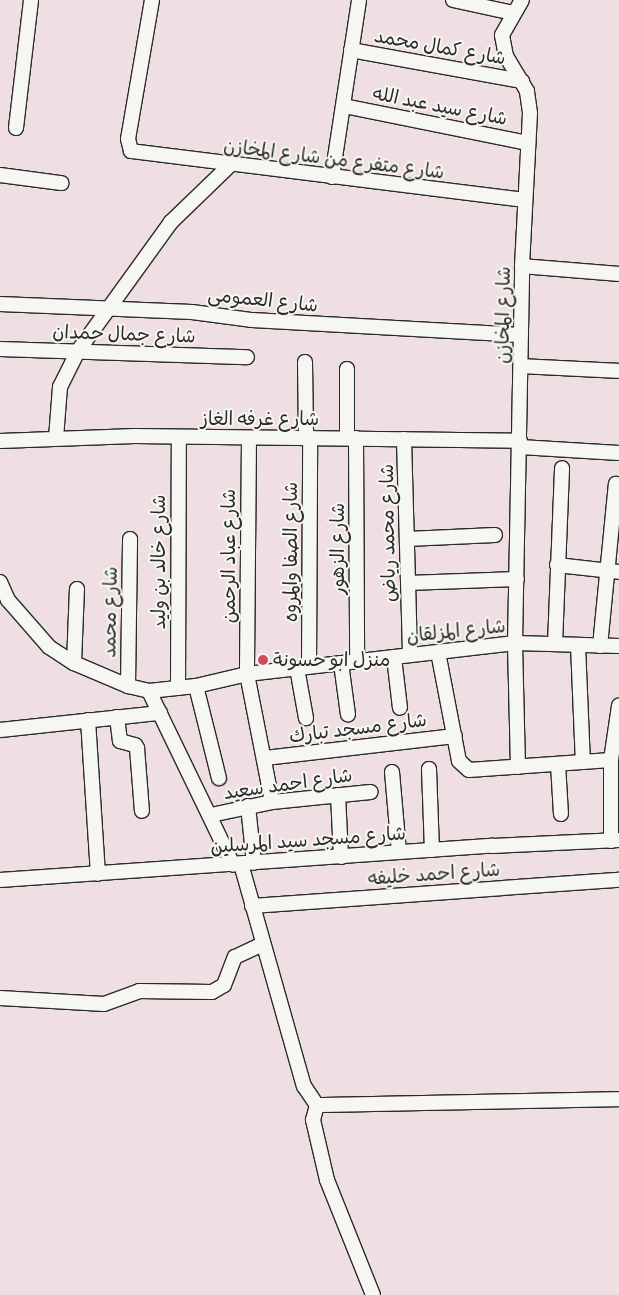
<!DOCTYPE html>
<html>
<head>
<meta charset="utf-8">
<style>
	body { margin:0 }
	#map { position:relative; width:619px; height:1295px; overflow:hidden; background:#f0dfe2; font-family:"Patrick Hand","Playpen Sans Arabic",sans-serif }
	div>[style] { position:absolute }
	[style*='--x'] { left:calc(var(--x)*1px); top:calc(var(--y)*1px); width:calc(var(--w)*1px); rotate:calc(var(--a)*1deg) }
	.roads { filter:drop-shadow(1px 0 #2b2b2b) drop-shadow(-1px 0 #2b2b2b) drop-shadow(0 1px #2b2b2b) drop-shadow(0 -1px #2b2b2b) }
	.minor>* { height:14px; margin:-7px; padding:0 7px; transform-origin:7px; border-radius:7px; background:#f6f6f2 }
	.dots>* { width:14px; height:14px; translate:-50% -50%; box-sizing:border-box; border:2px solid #f6f6f2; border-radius:50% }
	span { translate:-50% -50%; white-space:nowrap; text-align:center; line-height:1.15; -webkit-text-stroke:4px #f6f6f2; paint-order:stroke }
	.street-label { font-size:19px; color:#2b2b2b }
	.poi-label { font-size:19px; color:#2b2b2b }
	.left { translate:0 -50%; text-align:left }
</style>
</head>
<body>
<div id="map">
	<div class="roads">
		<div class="minor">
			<div style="--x:152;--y:0;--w:141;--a:99.8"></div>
			<div style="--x:128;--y:139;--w:12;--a:76"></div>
			<div style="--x:131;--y:151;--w:396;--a:7.1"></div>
			<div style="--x:453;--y:0;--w:61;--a:12.2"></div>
			<div style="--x:351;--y:50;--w:174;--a:10.3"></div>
			<div style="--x:344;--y:106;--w:188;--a:11.4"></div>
			<div style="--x:16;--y:128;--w:129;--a:-83.3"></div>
			<div style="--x:0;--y:175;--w:62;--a:7.5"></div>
			<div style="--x:332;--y:177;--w:179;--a:-81.3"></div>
			<div style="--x:522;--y:266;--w:97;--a:4.7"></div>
			<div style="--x:0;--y:304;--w:192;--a:2.4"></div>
			<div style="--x:192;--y:312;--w:61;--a:7.6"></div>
			<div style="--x:252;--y:320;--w:269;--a:3.2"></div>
			<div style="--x:0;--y:349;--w:247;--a:1.9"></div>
			<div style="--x:305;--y:362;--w:75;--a:89.2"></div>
			<div style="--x:521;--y:366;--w:98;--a:2.9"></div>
			<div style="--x:347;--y:369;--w:69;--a:90"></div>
			<div style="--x:56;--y:438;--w:51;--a:-85.5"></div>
			<div style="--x:60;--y:387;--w:40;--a:-63.4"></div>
			<div style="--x:78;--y:351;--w:159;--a:-54.2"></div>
			<div style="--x:171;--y:222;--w:82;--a:-44"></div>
			<div style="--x:249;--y:438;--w:236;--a:90.5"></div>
			<div style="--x:247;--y:674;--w:130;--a:78.9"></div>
			<div style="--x:356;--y:438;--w:223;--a:89.7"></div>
			<div style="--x:404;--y:439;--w:216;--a:88.4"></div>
			<div style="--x:0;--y:441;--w:135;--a:-2.1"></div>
			<div style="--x:135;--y:436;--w:385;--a:0.7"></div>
			<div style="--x:520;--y:447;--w:99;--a:3.5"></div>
			<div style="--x:407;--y:539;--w:88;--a:-2.6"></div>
			<div style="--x:557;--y:565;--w:62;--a:6.4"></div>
			<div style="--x:0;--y:582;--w:20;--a:66"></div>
			<div style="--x:8;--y:600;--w:62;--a:48.9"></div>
			<div style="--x:49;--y:647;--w:30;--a:33"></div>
			<div style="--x:74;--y:663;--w:59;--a:23.1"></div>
			<div style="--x:128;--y:686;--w:22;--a:13"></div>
			<div style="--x:149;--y:691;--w:47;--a:-6.1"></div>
			<div style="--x:196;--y:686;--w:52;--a:-13.2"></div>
			<div style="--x:247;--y:674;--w:270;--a:-6.6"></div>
			<div style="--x:515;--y:643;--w:104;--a:1.7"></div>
			<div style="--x:408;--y:583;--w:109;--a:-2.1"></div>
			<div style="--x:555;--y:644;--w:176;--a:-87.7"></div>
			<div style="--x:578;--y:645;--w:117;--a:87.6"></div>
			<div style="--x:600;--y:646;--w:163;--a:-84.4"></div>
			<div style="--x:438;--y:652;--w:111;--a:79.1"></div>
			<div style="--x:459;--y:761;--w:13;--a:42"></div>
			<div style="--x:469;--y:770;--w:142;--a:-4"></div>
			<div style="--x:394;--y:657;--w:51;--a:83.3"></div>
			<div style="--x:74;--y:663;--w:74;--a:-87.7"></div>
			<div style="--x:341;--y:663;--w:52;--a:82.3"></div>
			<div style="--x:309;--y:666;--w:229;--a:-89.7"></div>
			<div style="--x:297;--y:668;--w:51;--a:79.8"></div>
			<div style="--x:128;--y:686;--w:147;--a:-89.2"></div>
			<div style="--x:196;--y:686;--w:95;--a:76"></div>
			<div style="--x:178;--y:688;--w:251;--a:-89.8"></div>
			<div style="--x:149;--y:691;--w:193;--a:64.2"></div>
			<div style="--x:117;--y:717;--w:24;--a:83"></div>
			<div style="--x:120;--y:741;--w:16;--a:15"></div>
			<div style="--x:135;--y:745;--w:4;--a:56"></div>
			<div style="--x:137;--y:748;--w:63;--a:85.5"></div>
			<div style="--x:88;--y:720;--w:154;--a:86.3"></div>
			<div style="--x:0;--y:730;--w:161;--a:-6.1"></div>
			<div style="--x:265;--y:758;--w:191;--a:-6.6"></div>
			<div style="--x:558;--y:764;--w:50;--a:86.6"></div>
			<div style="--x:518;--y:767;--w:124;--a:-91.4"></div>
			<div style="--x:515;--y:643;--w:377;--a:-88.9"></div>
			<div style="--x:522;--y:266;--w:153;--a:-87"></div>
			<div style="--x:530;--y:113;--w:22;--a:-98"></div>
			<div style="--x:527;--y:91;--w:41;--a:-121"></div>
			<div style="--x:506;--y:56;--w:21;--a:-101"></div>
			<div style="--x:502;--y:35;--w:40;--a:-60.3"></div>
			<div style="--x:429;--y:769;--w:81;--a:87.9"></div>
			<div style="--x:392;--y:772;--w:80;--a:85"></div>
			<div style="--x:338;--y:795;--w:62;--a:87.2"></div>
			<div style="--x:248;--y:806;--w:57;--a:84"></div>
			<div style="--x:211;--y:815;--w:62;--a:-12"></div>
			<div style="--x:272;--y:802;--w:99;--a:-5.8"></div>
			<div style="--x:611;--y:841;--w:81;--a:-90"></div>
			<div style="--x:611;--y:760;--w:55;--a:-81.6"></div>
			<div style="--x:241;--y:864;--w:231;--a:74.2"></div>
			<div style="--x:304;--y:1086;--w:23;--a:56"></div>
			<div style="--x:0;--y:880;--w:493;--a:-4"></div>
			<div style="--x:492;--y:846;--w:127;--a:-2.7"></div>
			<div style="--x:252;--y:906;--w:368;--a:-4.1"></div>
			<div style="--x:0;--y:998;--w:104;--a:3.3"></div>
			<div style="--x:104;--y:1004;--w:37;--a:-20"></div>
			<div style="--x:139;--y:991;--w:73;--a:0.8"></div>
			<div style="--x:212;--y:992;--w:14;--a:-30"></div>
			<div style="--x:224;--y:985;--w:30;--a:-69"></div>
			<div style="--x:235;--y:957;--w:31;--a:-25"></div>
			<div style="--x:373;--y:1295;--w:124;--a:-111.8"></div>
			<div style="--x:327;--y:1180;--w:62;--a:-103.1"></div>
			<div style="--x:313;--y:1120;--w:16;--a:-75"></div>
			<div style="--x:317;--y:1105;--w:302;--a:-1.1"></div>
		</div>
	</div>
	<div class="dots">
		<div style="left:263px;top:660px;background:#d1495b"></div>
	</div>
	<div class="street-label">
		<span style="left:440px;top:47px;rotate:10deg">شارع كمال محمد</span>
		<span style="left:440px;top:106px;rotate:11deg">شارع سيد عبد الله</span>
		<span style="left:334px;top:159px;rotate:7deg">شارع متفرع من شارع المخازن</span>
		<span style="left:263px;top:300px;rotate:6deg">شارع العمومى</span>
		<span style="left:503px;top:315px;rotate:-89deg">شارع المخازن</span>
		<span style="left:124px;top:334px;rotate:2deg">شارع جمال حمدان</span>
		<span style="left:260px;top:419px">شارع غرفه الغاز</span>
		<span style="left:388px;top:533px;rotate:-91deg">شارع محمد رياض</span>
		<span style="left:338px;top:549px;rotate:-90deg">شارع الزهور</span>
		<span style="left:291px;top:552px;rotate:-90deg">شارع الصفا والمروه</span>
		<span style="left:229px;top:556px;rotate:-90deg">شارع عباد الرحمن</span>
		<span style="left:159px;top:562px;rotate:-90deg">شارع خالد بن وليد</span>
		<span style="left:110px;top:612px;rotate:-89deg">شارع محمد</span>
		<span style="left:456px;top:631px;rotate:-6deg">شارع المزلقان</span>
		<span style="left:358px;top:728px;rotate:-7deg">شارع مسجد تبارك</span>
		<span style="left:288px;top:784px;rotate:-8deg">شارع احمد سعيد</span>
		<span style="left:308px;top:840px;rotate:-4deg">شارع مسجد سيد المرسلين</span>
		<span style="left:434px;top:874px;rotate:-4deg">شارع احمد خليفه</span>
	</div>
	<div class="poi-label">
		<span class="left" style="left:273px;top:660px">منزل ابو حسونة</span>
	</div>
</div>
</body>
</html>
